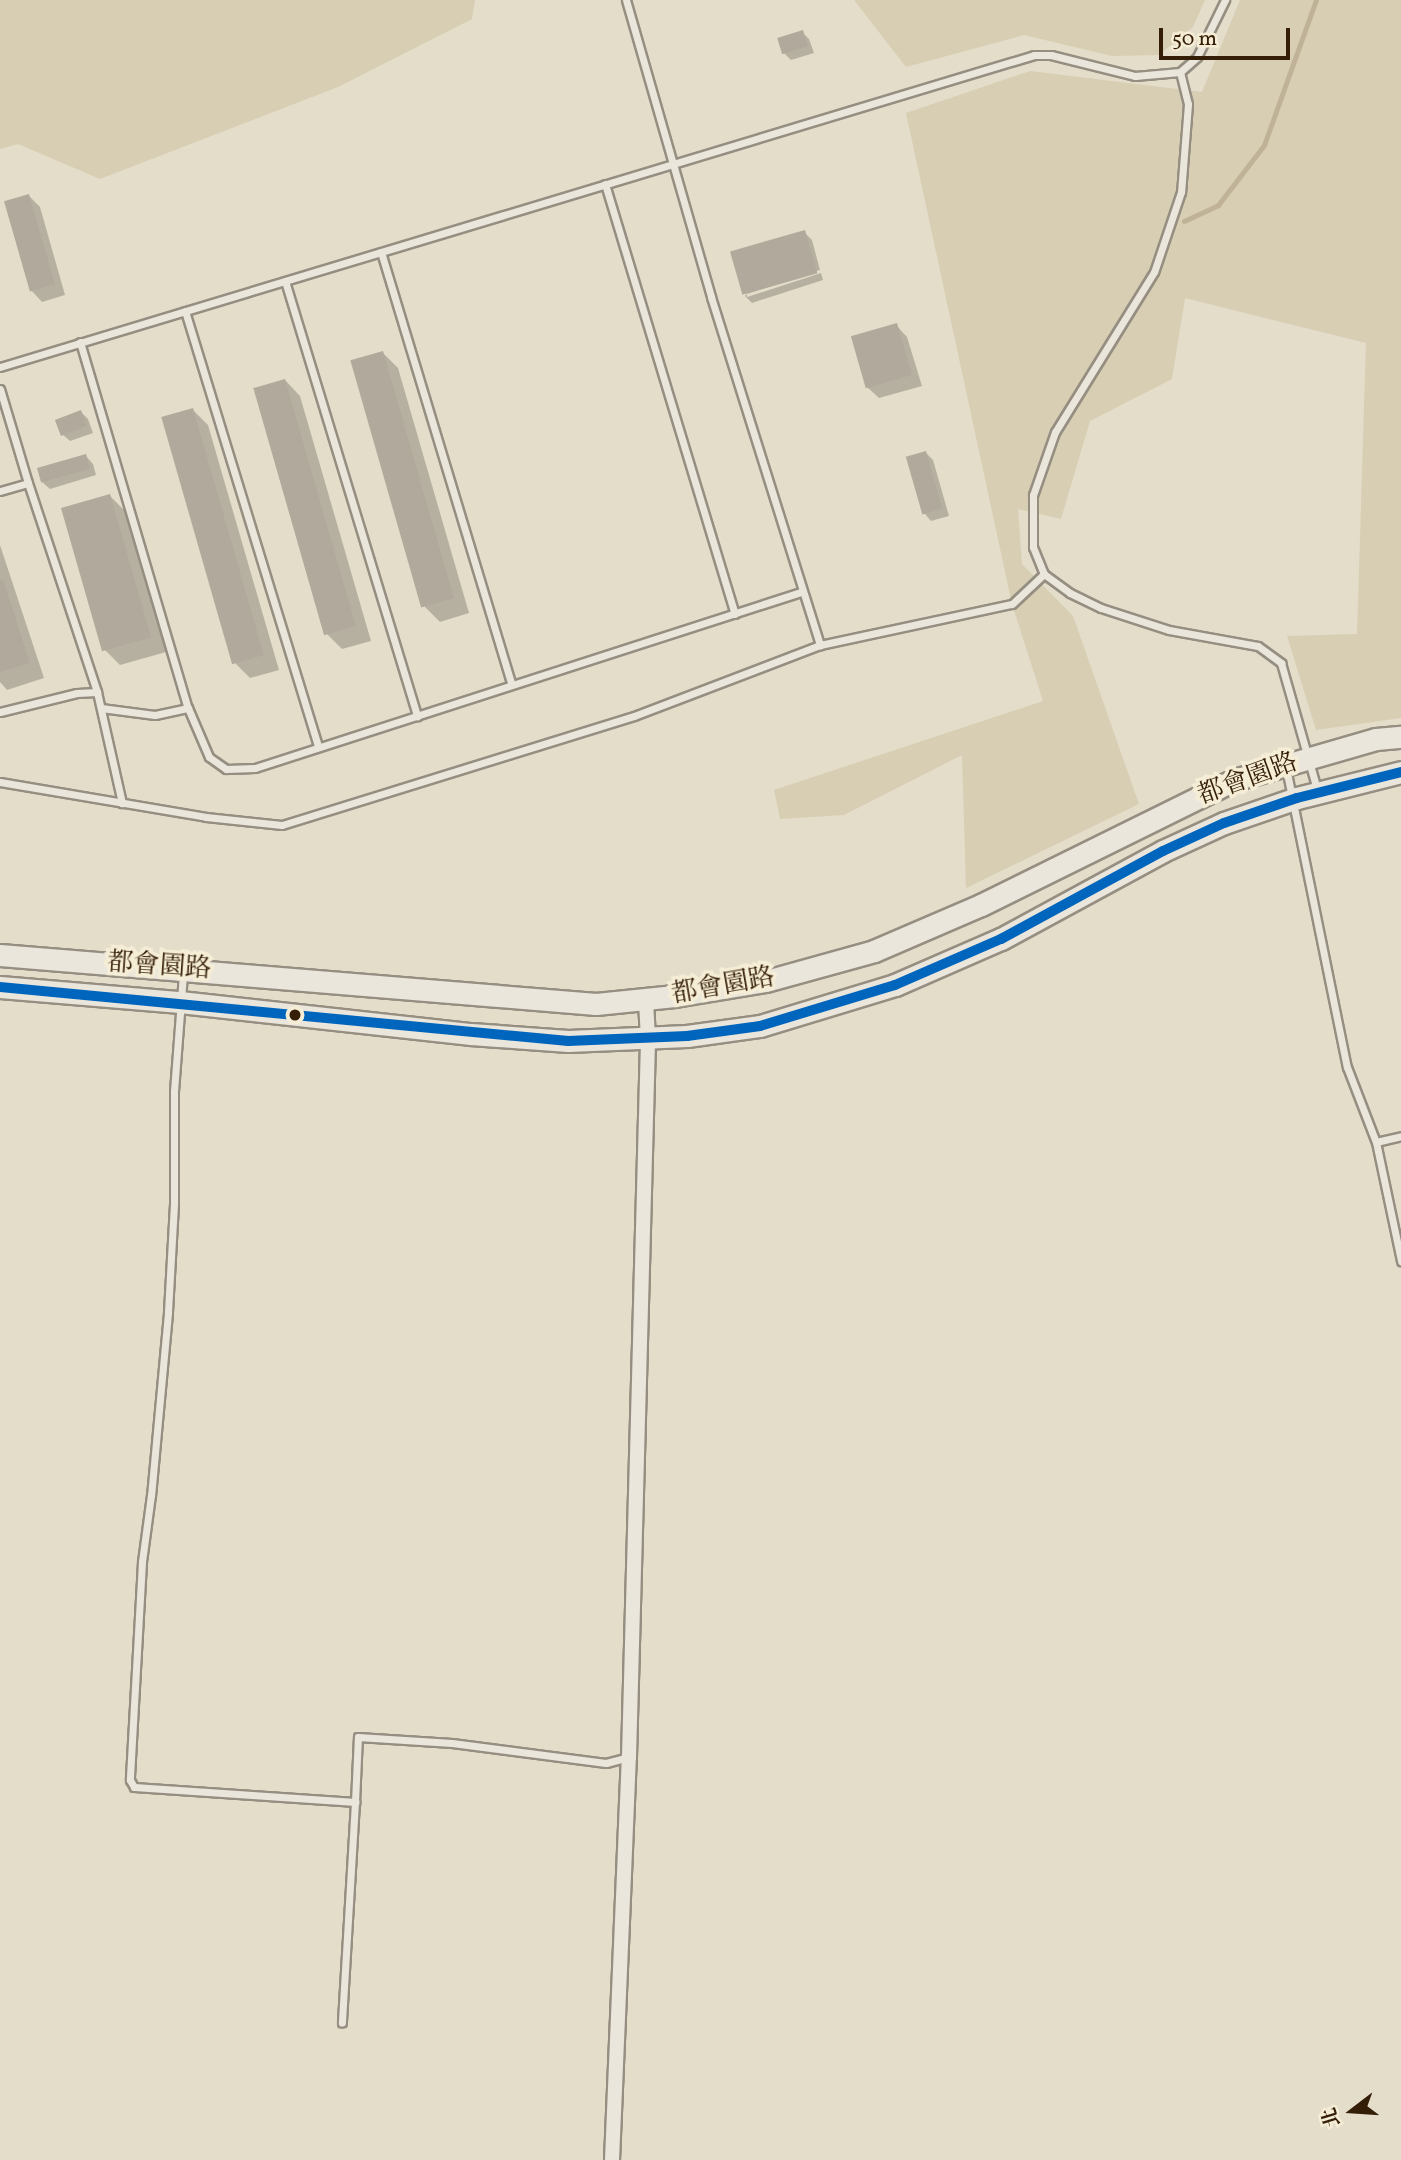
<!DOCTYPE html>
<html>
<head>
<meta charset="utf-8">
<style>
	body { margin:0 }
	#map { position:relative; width:1401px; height:2160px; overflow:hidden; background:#e4ddca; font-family:Vollkorn,"Noto Serif TC",serif }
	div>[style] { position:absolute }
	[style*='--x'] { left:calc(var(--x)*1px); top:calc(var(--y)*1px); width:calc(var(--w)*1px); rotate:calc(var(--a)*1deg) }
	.green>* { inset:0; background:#d8ceb3 }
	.shadow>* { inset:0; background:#0003 }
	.stream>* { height:5px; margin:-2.5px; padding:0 2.5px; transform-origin:2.5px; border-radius:2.5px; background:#c0b297 }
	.building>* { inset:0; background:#b1aa9c; transform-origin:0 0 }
	.roads { filter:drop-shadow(2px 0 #958e81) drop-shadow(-2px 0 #958e81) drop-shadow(0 2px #958e81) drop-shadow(0 -2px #958e81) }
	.lane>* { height:7px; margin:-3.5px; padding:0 3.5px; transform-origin:3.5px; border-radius:3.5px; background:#eae6dc }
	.street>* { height:14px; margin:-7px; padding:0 7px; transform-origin:7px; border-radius:7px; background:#eae6dc }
	.secondary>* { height:21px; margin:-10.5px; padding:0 10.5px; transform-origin:10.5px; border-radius:10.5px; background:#eae6dc }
	.bus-1>* { height:10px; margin:-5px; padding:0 5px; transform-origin:5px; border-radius:5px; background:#0065bd }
	.dots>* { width:19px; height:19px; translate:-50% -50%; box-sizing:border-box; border:4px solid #f5edd5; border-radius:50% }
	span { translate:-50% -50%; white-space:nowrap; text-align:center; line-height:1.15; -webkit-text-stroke:7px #f5edd5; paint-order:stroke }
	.street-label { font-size:26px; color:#351e08 }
	.north { position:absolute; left:1317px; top:2076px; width:70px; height:70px; -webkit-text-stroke:5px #f5edd5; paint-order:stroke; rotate:253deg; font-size:19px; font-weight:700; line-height:28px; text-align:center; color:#351e08 }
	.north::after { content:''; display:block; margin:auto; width:24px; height:32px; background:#351e08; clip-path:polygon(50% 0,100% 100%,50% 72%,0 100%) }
	.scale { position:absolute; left:1159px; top:28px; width:131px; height:32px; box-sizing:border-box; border:4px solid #351e08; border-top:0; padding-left:9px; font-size:21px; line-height:24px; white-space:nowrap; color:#351e08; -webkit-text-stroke:5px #f5edd5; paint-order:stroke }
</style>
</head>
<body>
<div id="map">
	<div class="green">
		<div style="clip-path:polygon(0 0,475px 0,472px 19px,338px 87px,100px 179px,18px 144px,0 149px)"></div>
		<div style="clip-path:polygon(854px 0,1205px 0,1193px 27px,1159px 55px,1112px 56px,1024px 35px,906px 67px)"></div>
		<div style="clip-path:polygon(1240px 0,1401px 0,1401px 718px,1316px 730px,1287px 636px,1357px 634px,1366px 343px,1185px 298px,1172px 379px,1090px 421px,1061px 519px,1018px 509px,1022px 564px,1073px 616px,1139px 804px,966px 888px,962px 755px,844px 815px,780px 819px,774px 790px,1043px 701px,1012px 604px,906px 113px,1030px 71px,1202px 92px)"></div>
	</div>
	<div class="shadow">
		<div style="clip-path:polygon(802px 32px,809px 39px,814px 53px,791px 60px,784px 53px)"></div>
		<div style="clip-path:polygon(29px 196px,40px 207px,65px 295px,42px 302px,31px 290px)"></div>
		<div style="clip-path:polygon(804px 232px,812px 240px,820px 270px,747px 294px,747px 297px,821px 273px,823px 280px,752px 303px,745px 296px)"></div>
		<div style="clip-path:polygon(896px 325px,907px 337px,922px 386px,879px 398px,867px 387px)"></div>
		<div style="clip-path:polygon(383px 353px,398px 368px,469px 613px,440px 622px,425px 607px)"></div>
		<div style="clip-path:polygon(285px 380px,300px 396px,371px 641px,342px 649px,327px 634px)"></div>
		<div style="clip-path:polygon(192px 409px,208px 425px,279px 670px,250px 678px,235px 663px)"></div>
		<div style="clip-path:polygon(81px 412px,88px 419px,93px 433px,70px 441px,62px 434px)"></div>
		<div style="clip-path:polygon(925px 452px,933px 460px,949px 516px,931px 521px,924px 513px)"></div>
		<div style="clip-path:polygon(86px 456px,93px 464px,96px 475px,50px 489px,42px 482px)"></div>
		<div style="clip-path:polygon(110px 496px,125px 511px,166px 652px,120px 665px,105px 650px)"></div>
		<div style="clip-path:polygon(0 545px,44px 678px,7px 690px,0 682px)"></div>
	</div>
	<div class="stream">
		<div style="--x:1184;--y:221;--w:38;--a:-25"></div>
		<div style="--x:1218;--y:205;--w:76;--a:-52.5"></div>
		<div style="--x:1264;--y:145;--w:154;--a:-70.3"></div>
	</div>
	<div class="building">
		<div style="left:803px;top:30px;width:17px;height:27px;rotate:73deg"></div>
		<div style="left:29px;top:194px;width:94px;height:26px;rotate:74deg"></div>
		<div style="left:805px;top:230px;width:45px;height:78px;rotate:74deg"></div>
		<div style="left:897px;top:323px;width:54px;height:48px;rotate:74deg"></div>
		<div style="left:383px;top:351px;width:257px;height:34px;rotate:74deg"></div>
		<div style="left:285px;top:379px;width:257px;height:33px;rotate:74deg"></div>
		<div style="left:193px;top:408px;width:257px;height:33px;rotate:74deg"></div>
		<div style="left:81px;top:410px;width:17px;height:28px;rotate:69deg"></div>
		<div style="left:926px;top:451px;width:60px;height:21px;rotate:74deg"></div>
		<div style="left:86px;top:454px;width:15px;height:51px;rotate:74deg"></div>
		<div style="left:110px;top:494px;width:149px;height:51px;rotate:74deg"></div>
		<div style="clip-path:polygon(3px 580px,30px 663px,0 672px,0 581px)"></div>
	</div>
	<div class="roads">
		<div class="lane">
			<div style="--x:626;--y:0;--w:309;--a:74"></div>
			<div style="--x:711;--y:297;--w:365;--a:72.6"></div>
			<div style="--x:1180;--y:72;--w:33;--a:76"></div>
			<div style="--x:1188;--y:104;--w:88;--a:94.5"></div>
			<div style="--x:1181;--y:192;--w:84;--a:108.6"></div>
			<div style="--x:1154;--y:272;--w:188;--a:121.7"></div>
			<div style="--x:1055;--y:432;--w:67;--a:109.2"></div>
			<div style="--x:1033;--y:495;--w:52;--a:90"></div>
			<div style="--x:1033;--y:547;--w:29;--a:68"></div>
			<div style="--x:1044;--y:574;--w:32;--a:36"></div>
			<div style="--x:1070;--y:593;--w:34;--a:26"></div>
			<div style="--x:1101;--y:608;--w:71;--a:17.9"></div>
			<div style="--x:1169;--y:630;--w:90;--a:10.2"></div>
			<div style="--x:1258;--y:646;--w:29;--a:36"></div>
			<div style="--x:1281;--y:663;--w:131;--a:74.1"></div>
			<div style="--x:605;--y:184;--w:449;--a:73.2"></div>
			<div style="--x:381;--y:252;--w:452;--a:73.2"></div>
			<div style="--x:285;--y:281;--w:455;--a:73.1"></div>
			<div style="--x:185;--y:311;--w:456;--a:73"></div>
			<div style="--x:80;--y:342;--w:382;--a:73.6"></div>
			<div style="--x:0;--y:367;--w:1080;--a:-16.79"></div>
			<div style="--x:1034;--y:55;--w:17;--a:0"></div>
			<div style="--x:1051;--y:55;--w:87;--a:14"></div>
			<div style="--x:1135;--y:76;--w:45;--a:-5.1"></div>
			<div style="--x:1180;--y:72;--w:23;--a:-41"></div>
			<div style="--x:1197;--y:57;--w:64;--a:-63.8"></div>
			<div style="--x:0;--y:389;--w:98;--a:73.4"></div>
			<div style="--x:28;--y:483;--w:29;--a:164"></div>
			<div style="--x:28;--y:483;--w:220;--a:71.7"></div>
			<div style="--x:97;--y:692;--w:114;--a:77.3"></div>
			<div style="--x:101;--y:708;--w:54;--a:7.4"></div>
			<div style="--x:155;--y:715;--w:34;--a:-12"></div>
			<div style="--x:188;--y:708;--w:53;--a:66.8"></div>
			<div style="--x:209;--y:757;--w:21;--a:35"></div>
			<div style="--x:226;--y:769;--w:29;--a:-2"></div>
			<div style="--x:255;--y:768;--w:574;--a:-17.87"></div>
			<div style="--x:0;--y:712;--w:79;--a:-13.9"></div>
			<div style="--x:77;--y:693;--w:20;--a:-3"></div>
			<div style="--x:1286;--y:768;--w:305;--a:78.5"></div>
			<div style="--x:1347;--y:1067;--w:80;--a:68.9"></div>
			<div style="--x:1376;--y:1142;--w:122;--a:78.1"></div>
			<div style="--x:0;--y:782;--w:209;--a:9.6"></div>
			<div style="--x:206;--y:817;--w:76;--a:6"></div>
			<div style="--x:282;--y:825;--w:368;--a:-17.2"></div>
			<div style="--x:634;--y:716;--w:199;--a:-20.9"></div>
			<div style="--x:820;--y:645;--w:196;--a:-12.1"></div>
			<div style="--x:1012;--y:604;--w:44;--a:-43.2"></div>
			<div style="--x:183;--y:974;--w:117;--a:94.4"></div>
			<div style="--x:174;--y:1091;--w:113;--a:90"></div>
			<div style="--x:174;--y:1204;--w:109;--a:93.2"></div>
			<div style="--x:168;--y:1313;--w:183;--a:95.3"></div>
			<div style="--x:151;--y:1495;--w:68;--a:97.7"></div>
			<div style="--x:142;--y:1562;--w:218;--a:93.2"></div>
			<div style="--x:130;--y:1780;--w:8;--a:60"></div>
			<div style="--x:134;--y:1787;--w:222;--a:3.9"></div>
			<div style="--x:355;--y:1802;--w:221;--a:93.4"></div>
			<div style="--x:1376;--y:1142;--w:26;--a:-13"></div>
			<div style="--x:355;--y:1802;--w:65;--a:-87.4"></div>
			<div style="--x:358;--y:1737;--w:94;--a:3.7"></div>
			<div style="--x:452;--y:1743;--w:155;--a:7.4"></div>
			<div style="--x:606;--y:1763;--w:23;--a:-15"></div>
		</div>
		<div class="street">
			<div style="--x:612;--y:2160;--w:403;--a:-87.6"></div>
			<div style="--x:629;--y:1757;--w:718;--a:-88.48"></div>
			<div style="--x:648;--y:1039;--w:39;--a:-93"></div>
		</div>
		<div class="secondary">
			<div style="--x:0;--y:955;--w:598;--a:4.7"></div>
			<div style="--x:596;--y:1004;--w:79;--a:-5.8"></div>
			<div style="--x:675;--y:996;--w:92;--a:-9.4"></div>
			<div style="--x:766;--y:981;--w:112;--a:-15.5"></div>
			<div style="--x:874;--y:951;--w:116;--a:-23.3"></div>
			<div style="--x:981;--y:905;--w:282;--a:-26.3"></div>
			<div style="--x:1234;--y:780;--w:148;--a:-16.1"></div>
			<div style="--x:1376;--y:739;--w:25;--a:-5"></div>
			<div style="--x:0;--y:987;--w:181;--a:4.8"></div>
			<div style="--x:180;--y:1002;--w:293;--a:6.3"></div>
			<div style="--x:471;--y:1034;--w:97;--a:4.1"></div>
			<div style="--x:568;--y:1041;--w:119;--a:-2.4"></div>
			<div style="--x:687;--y:1036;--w:74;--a:-7.8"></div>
			<div style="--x:760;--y:1026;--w:141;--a:-16.9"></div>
			<div style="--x:895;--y:985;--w:116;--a:-23.5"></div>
			<div style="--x:1001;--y:939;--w:184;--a:-28.5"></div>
			<div style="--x:1163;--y:851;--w:67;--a:-24.7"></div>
			<div style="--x:1224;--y:823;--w:77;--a:-18.9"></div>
			<div style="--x:1297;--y:798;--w:107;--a:-14"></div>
		</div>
	</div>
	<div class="bus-1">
		<div style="--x:0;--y:987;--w:571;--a:5.43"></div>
		<div style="--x:568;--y:1041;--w:119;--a:-2.4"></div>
		<div style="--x:687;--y:1036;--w:74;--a:-7.8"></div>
		<div style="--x:760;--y:1026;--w:141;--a:-16.9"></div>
		<div style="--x:895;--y:985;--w:116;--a:-23.5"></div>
		<div style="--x:1001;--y:939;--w:184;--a:-28.5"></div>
		<div style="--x:1163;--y:851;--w:67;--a:-24.7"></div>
		<div style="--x:1224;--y:823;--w:77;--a:-18.9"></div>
		<div style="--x:1297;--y:798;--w:107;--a:-14"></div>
	</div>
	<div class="dots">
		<div style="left:295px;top:1015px;background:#351e08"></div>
	</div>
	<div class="street-label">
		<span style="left:1248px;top:780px;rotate:-20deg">都會園路</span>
		<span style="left:159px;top:967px;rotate:4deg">都會園路</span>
		<span style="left:723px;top:987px;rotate:-10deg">都會園路</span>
	</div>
	<div class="north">北</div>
	<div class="scale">50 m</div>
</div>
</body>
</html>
